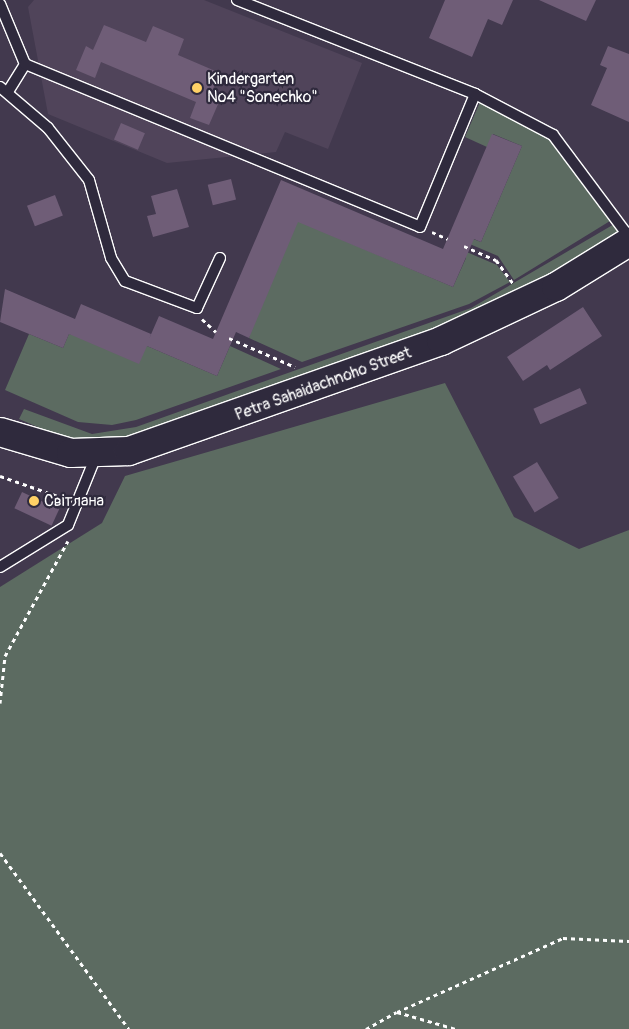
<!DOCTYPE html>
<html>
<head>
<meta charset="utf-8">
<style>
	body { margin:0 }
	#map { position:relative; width:629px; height:1029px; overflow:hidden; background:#42394e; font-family:Pangolin,sans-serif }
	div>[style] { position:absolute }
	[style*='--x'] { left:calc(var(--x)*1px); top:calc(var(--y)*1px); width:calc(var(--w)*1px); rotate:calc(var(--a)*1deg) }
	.built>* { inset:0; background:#50445a }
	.green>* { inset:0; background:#5c6b61 }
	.building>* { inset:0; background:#6f5d77; transform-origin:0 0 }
	.path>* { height:3px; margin-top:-1.5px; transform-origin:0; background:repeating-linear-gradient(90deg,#fff 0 4px,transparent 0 8px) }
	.roads { filter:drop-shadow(1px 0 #fff) drop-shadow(-1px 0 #fff) drop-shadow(0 1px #fff) drop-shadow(0 -1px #fff) }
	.service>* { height:10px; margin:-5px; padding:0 5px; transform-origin:5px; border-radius:5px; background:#2f2a3d }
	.secondary>* { height:28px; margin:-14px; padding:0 14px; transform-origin:14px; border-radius:14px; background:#2f2a3d }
	.dots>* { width:14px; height:14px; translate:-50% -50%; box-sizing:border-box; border:2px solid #2f2a3d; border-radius:50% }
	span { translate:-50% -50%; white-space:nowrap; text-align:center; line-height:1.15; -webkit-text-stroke:4.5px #2f2a3d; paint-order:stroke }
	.poi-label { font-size:16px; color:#fff }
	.left { translate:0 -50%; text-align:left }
	.street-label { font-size:16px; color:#fff }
</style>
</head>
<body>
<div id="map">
	<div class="built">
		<div style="clip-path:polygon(34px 0,204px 0,362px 63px,328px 149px,285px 132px,276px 152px,167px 163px,48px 114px,28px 7px)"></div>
	</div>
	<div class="green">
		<div style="clip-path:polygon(480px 102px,549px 139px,610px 221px,514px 280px,498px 256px,465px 242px,468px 237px,481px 242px,522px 146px,493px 134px,487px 147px,465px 137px)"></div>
		<div style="clip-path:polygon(282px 214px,453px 287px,466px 258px,462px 250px,497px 265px,510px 282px,469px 304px,302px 362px,249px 338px)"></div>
		<div style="clip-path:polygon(616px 223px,621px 232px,496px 310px,142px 437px,68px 440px,19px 419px,24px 409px,92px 434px,136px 427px,471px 308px)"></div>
		<div style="clip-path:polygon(29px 334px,63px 348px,69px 334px,147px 346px,217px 376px,230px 346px,281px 369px,136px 420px,112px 425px,78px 422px,5px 390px)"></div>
		<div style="clip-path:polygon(445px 383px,514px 517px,579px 549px,629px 530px,629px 1029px,0 1029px,0 587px,102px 523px,125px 476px)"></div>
	</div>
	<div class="building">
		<div style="clip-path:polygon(445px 0,513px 0,502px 25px,488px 19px,472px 57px,429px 38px)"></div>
		<div style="clip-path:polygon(539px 0,596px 0,586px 21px)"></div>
		<div style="clip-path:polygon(104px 25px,146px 42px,153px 26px,184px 39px,178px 55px,220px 73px,209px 98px,219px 102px,209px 125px,190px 118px,196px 102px,101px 62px,95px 78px,76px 70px,86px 46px,93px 50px)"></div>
		<div style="clip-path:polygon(608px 46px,629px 54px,629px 122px,591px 105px,607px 68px,600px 65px)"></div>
		<div style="left:121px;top:123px;width:26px;height:18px;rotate:23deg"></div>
		<div style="clip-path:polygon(492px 134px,522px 146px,481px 242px,474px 239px,453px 287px,298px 222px,249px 338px,236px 332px,217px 376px,147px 346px,139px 364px,69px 334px,63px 348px,0 322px,5px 289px,75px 319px,81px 304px,151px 334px,149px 339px,159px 316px,213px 339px,281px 180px,443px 249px)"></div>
		<div style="left:231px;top:179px;width:21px;height:24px;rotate:76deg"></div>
		<div style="clip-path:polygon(177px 189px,189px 227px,153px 237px,147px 216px,156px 214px,151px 196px)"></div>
		<div style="left:55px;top:195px;width:22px;height:30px;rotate:69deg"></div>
		<div style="clip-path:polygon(583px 307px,602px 336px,550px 370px,547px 365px,523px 381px,507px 357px)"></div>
		<div style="left:580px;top:388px;width:17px;height:51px;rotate:66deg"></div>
		<div style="left:537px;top:462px;width:42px;height:28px;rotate:59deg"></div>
		<div style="left:22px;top:492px;width:41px;height:18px;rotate:25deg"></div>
	</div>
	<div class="path">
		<div style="--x:432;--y:232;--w:17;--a:24"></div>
		<div style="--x:464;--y:246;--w:35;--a:24"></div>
		<div style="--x:496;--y:260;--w:29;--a:54"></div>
		<div style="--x:202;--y:319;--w:19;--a:43"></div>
		<div style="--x:229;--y:338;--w:72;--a:23.7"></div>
		<div style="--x:0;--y:476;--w:67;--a:19.2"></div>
		<div style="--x:0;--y:703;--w:47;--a:-83.9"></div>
		<div style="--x:5;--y:656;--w:131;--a:-61.3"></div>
		<div style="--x:0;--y:853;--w:218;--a:53.8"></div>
		<div style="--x:397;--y:1012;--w:182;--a:-24"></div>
		<div style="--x:563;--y:938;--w:66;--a:2.6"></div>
		<div style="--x:366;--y:1029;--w:35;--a:-29"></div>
		<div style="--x:397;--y:1012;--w:61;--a:16.1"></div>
	</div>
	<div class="roads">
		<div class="service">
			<div style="--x:0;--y:4;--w:65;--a:67.4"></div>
			<div style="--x:0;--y:87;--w:63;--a:40.5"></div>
			<div style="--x:48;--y:128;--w:66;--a:51.7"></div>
			<div style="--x:89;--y:180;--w:81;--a:74.2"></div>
			<div style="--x:111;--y:258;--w:27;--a:59"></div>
			<div style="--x:125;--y:281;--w:77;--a:20.6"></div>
			<div style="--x:197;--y:308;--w:55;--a:-65.3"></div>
			<div style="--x:9;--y:90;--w:31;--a:-58"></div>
			<div style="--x:25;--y:64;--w:427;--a:22.4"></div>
			<div style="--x:420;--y:227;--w:144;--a:-67.5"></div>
			<div style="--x:475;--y:94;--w:256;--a:-158.4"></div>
			<div style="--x:475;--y:94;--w:88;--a:27.7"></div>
			<div style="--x:553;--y:135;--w:127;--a:53.3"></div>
			<div style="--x:0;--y:567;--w:80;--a:-31.7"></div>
			<div style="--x:68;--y:525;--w:74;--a:-67.9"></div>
		</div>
		<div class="secondary">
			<div style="--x:0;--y:432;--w:74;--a:16.5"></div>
			<div style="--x:71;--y:453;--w:58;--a:-2"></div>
			<div style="--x:129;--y:451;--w:331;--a:-19.4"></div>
			<div style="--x:441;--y:341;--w:127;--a:-25.2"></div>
			<div style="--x:556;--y:287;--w:86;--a:-31.7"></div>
		</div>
	</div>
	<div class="dots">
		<div style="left:197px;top:88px;background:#ffd166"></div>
		<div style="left:34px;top:501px;background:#ffd166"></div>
	</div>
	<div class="poi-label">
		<span class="left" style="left:207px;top:88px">Kindergarten<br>№4 "Sonechko"</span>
		<span class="left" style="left:44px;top:501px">Світлана</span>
	</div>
	<div class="street-label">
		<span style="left:323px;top:384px;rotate:-20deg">Petra Sahaidachnoho Street</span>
	</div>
</div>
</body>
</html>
